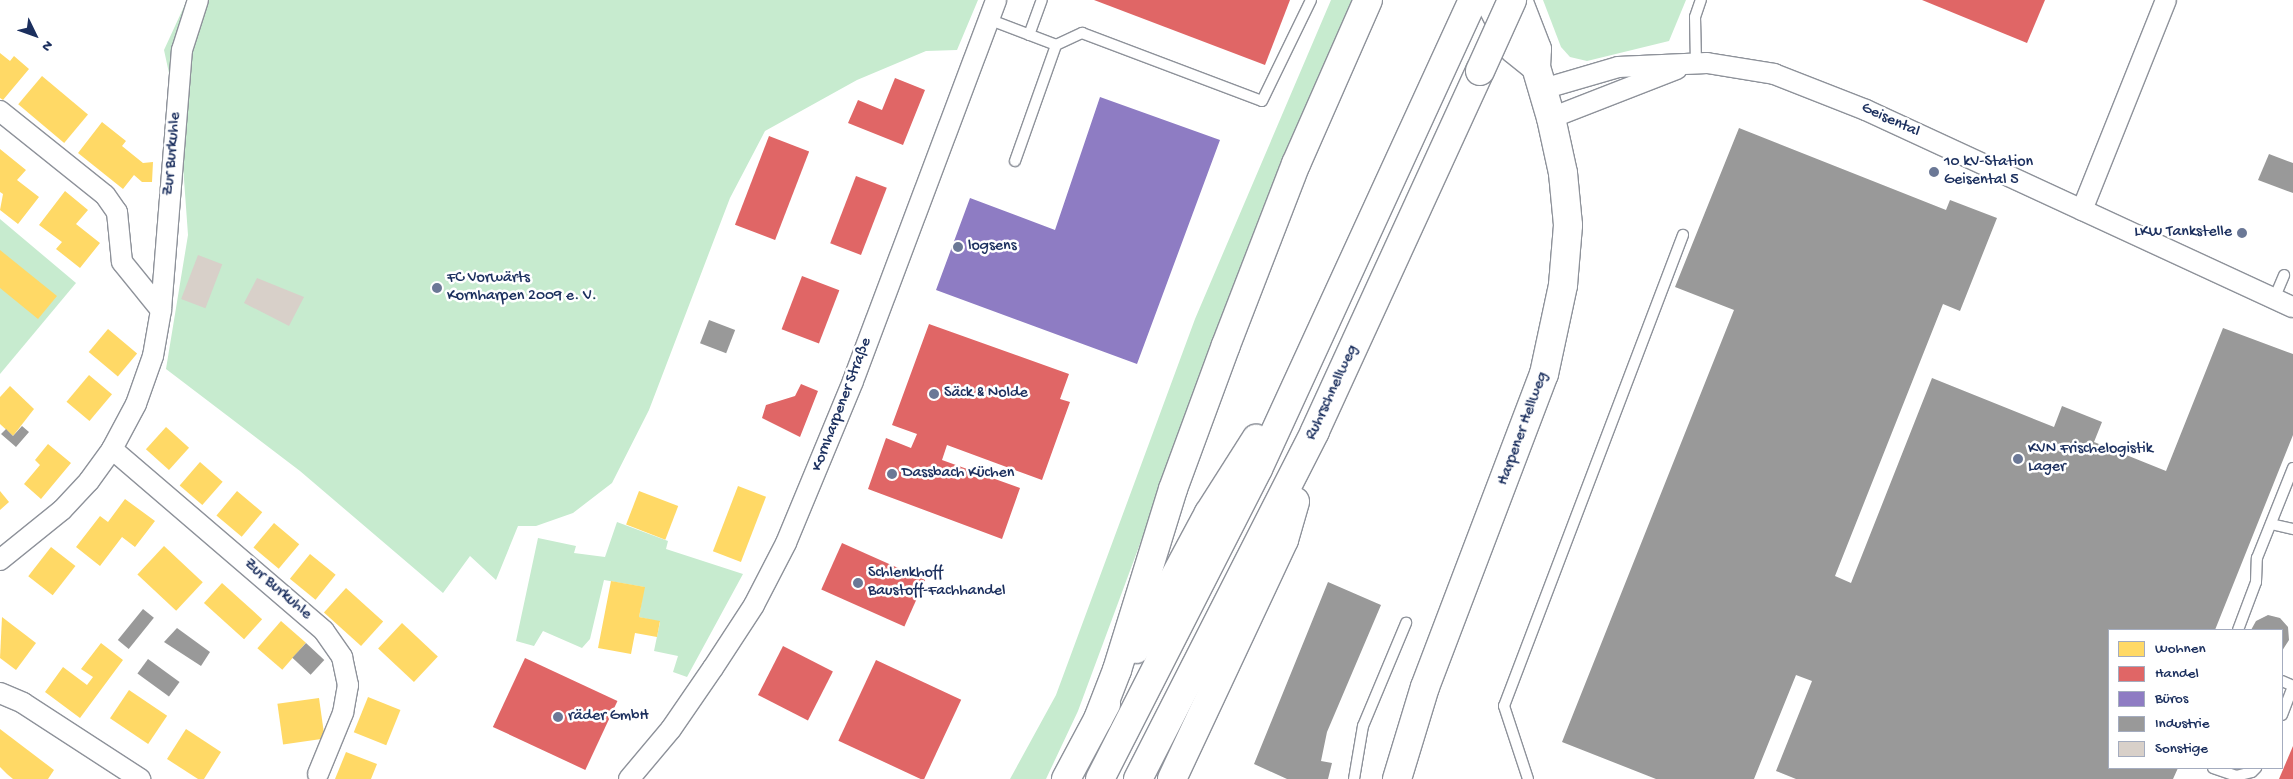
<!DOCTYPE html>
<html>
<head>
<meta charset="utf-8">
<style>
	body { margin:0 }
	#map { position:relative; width:2293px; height:779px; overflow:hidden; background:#fff; font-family:"Gochi Hand",sans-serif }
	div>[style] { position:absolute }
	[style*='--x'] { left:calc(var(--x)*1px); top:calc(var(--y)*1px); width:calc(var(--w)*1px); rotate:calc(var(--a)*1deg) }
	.green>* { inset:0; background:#c7ebcf }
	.homes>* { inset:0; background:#ffd966; transform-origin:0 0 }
	.shops>* { inset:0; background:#e06666; transform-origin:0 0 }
	.offices>* { inset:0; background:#8e7cc3 }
	.industry>* { inset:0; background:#999; transform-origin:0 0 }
	.building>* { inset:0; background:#d8d0c9; transform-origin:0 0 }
	.roads { filter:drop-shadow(1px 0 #8e929a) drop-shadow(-1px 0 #8e929a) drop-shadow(0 1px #8e929a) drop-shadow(0 -1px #8e929a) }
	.service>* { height:10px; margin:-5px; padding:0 5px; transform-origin:5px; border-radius:5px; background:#fff }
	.minor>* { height:20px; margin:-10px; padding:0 10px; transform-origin:10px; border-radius:10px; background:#fff }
	.secondary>* { height:28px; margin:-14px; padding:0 14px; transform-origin:14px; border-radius:14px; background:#fff }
	.motorway>* { height:28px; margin:-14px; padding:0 14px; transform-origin:14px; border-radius:14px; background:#fff }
	.bridges { filter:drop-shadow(1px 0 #8e929a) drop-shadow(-1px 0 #8e929a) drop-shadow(0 1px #8e929a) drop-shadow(0 -1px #8e929a) }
	.motorway-bridge>* { height:28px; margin:-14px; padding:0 14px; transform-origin:14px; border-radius:14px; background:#fff }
	.dots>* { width:14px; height:14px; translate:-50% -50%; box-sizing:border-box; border:2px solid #fff; border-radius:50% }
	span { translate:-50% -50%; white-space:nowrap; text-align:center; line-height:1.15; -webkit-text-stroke:5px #fff; paint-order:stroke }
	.street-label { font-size:16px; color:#1b2f5e }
	.poi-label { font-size:16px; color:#1b2f5e }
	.left { translate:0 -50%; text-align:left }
	.right { translate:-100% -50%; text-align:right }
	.legend { position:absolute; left:2108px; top:629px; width:175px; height:140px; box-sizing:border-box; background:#fff; border:1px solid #a4acbf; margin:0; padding:6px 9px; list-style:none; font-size:15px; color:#1b2f5e }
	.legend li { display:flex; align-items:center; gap:10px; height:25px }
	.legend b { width:25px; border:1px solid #a4acbf }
	.north { position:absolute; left:10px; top:10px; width:50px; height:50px; -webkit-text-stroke:4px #fff; paint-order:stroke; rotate:132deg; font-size:14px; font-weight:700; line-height:20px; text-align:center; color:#1b2f5e }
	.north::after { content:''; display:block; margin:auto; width:18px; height:22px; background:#1b2f5e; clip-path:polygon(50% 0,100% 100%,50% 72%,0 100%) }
</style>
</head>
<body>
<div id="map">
	<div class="green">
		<div style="clip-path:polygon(187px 0,978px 0,957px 50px,926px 51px,857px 80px,765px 131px,730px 198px,649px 410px,612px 483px,573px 513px,536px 526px,518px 526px,496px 580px,470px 556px,443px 593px,300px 471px,166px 369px,188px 235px,180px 124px,164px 50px)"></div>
		<div style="clip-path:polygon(1331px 0,1361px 0,1227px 309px,1078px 711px,1046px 779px,1010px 779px,1056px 695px,1195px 319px)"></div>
		<div style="clip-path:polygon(1543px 0,1686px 0,1669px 41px,1587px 61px,1570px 57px,1561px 47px)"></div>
		<div style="clip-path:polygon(0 219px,76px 283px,0 374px)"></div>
		<div style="clip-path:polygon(617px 522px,668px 541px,666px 549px,743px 574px,687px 677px,673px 672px,678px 656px,654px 651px,660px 622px,639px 617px,644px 587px,604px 580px,590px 639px,582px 648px,543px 631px,534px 646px,516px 641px,538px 538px,576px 546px,574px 553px,605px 557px)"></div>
	</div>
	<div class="homes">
		<div style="clip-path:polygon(0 53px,10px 61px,14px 56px,29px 69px,3px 100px,0 98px)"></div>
		<div style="left:42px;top:76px;width:60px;height:37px;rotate:40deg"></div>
		<div style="clip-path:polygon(102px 122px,126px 141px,122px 146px,143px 163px,153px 162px,152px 182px,142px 182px,134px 175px,123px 189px,78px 153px)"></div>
		<div style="clip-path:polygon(0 149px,26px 170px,17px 180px,39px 197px,18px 224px,0 210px,3px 194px,0 192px)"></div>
		<div style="clip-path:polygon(65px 191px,88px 210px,76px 224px,100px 243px,80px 268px,56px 249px,62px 242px,39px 225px)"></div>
		<div style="clip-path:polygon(0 250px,57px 296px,38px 319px,0 288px)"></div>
		<div style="left:108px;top:329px;width:38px;height:30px;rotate:40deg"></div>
		<div style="left:89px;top:375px;width:30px;height:35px;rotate:40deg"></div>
		<div style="clip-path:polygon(10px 386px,34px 409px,13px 436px,0 424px,0 397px)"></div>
		<div style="left:166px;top:427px;width:31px;height:30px;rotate:42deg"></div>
		<div style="clip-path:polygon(48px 444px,71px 463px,41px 499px,24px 484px,40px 465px,35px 460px)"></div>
		<div style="left:200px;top:462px;width:30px;height:31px;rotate:41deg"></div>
		<div style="left:738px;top:486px;width:30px;height:70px;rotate:21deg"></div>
		<div style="clip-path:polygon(0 491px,9px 502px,0 510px)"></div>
		<div style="left:237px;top:491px;width:33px;height:32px;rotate:40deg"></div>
		<div style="left:639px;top:491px;width:42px;height:36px;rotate:21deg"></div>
		<div style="clip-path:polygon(125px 499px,155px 521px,135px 547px,122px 537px,100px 566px,76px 547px,100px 516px,108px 522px)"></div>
		<div style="left:274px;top:523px;width:33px;height:32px;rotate:40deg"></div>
		<div style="left:164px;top:546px;width:53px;height:39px;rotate:43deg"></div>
		<div style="left:51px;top:547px;width:31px;height:37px;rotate:38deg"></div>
		<div style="left:310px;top:554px;width:33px;height:32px;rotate:39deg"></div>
		<div style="clip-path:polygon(611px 581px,645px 587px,639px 617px,660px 621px,657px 637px,635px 633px,631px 654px,598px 648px)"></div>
		<div style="left:222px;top:583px;width:54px;height:27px;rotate:42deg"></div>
		<div style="left:346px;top:588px;width:50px;height:33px;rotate:42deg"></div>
		<div style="clip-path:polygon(2px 617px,36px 643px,16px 670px,0 658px)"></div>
		<div style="left:281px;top:621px;width:33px;height:36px;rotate:41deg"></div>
		<div style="left:402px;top:623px;width:49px;height:35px;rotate:43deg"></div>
		<div style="clip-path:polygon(101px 643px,123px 660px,80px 718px,45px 692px,63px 667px,87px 685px,93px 677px,81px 669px)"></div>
		<div style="left:129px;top:690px;width:46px;height:34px;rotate:34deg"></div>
		<div style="left:368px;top:697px;width:35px;height:38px;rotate:22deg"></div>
		<div style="left:319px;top:698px;width:41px;height:42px;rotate:82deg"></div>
		<div style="clip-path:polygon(0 729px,54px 770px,48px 779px,13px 779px,7px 774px,0 767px)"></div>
		<div style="clip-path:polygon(186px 729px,221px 752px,204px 779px,198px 779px,167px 759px)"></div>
		<div style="clip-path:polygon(346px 752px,377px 764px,371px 779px,335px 779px)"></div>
	</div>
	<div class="shops">
		<div style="clip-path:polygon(1094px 0,1290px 0,1265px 65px)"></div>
		<div style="clip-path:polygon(1922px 0,2045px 0,2027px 43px)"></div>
		<div style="clip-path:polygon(895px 78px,925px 90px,903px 145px,848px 123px,858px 100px,882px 110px)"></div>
		<div style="left:769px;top:136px;width:43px;height:95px;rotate:21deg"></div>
		<div style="left:856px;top:176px;width:33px;height:72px;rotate:21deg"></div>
		<div style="left:802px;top:276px;width:40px;height:57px;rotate:21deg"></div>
		<div style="clip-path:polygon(929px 324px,1069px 374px,1060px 399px,1070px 402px,1042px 480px,947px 445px,942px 460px,1020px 488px,1002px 539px,868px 489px,886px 438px,911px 448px,917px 434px,892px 425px)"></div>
		<div style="clip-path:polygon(801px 384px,818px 391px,800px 437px,762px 418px,766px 405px,795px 396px)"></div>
		<div style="left:842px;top:543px;width:91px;height:51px;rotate:24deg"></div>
		<div style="left:783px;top:646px;width:56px;height:55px;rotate:27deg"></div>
		<div style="left:525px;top:658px;width:102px;height:76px;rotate:25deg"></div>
		<div style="left:876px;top:660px;width:94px;height:89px;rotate:25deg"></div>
		<div style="clip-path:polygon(2293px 746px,2293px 779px,2279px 779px)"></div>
	</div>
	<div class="offices">
		<div style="clip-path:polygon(1100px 97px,1220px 140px,1137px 364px,936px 290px,970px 198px,1055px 230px)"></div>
	</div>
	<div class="industry">
		<div style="clip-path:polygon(1739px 128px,1946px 210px,1950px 200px,1997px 218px,1960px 311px,1943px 304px,1835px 576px,1851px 583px,1932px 378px,2054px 427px,2062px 406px,2102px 422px,2094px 442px,2166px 471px,2223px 328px,2293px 354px,2293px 435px,2215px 630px,2109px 630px,2109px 768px,2178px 768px,2173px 779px,1796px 779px,1776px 771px,1812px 681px,1796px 675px,1754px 779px,1656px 779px,1562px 742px,1734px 310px,1675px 287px)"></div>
		<div style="clip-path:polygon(2269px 154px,2293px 163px,2293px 193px,2258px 180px)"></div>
		<div style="left:709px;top:320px;width:28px;height:25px;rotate:21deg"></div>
		<div style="clip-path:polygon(22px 426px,29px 432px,16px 447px,1px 434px,6px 429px,13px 436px)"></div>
		<div style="clip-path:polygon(1328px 582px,1381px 605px,1327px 732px,1321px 761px,1332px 763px,1328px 779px,1287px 779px,1254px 764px)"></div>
		<div style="left:143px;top:609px;width:14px;height:40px;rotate:39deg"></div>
		<div style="clip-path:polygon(2268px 615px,2280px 618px,2288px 627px,2289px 640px,2282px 651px,2282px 630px,2251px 630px,2256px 621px)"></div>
		<div style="clip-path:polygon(177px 628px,210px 652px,201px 666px,164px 642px)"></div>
		<div style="left:306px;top:643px;width:25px;height:20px;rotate:43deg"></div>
		<div style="left:148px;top:659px;width:39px;height:18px;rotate:36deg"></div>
	</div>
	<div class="building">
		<div style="left:198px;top:255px;width:26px;height:47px;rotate:21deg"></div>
		<div style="clip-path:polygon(257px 278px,304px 297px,289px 326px,244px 303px)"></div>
	</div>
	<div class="roads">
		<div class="service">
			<div style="--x:988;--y:19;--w:73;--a:20.9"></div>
			<div style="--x:1056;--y:45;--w:29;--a:-25"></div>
			<div style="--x:1082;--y:33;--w:192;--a:20.7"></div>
			<div style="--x:1262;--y:101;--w:112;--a:-64.1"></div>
			<div style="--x:1029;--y:35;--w:37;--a:-70"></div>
			<div style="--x:1696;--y:64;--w:47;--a:-91.2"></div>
			<div style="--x:1695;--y:17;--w:18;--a:-71"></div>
			<div style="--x:1015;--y:161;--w:123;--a:-70.5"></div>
			<div style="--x:2274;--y:299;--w:26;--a:-67"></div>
			<div style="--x:2271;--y:524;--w:23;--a:13"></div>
			<div style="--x:2238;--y:630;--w:51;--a:-69.4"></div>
			<div style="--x:2256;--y:582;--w:24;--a:-88"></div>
			<div style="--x:2257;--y:558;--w:97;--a:-68.2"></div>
			<div style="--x:2282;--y:681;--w:12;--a:24"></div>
			<div style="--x:2282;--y:715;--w:31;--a:-69"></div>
			<div style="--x:2213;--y:768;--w:24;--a:19"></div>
			<div style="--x:2236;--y:776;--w:16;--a:-14"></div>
			<div style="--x:2252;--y:772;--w:6;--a:-45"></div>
			<div style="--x:1354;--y:779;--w:54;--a:-80.4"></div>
			<div style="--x:1363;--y:726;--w:112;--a:-67.3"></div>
			<div style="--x:1528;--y:779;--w:77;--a:-108.2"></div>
			<div style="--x:1504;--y:706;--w:504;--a:-69.19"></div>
		</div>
		<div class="minor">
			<div style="--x:1543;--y:89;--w:78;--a:-16.3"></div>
			<div style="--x:1618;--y:67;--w:89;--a:-2.6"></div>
			<div style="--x:1707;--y:63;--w:68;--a:9.3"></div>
			<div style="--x:1774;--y:74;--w:99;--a:21.4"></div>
			<div style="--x:1866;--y:110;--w:470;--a:24.8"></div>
			<div style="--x:0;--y:111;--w:134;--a:38.7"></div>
			<div style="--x:105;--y:195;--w:21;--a:55"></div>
			<div style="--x:117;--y:212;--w:50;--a:84.3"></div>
			<div style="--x:122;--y:262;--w:62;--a:50.9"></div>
			<div style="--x:1551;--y:118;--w:135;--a:-21.3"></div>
			<div style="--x:2082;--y:210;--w:226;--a:-68.2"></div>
			<div style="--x:112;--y:449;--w:279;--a:40.6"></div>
			<div style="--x:324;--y:631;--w:32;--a:55"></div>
			<div style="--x:342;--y:657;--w:29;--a:78"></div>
			<div style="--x:348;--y:685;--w:28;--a:100"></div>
			<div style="--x:343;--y:713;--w:66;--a:112.3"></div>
			<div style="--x:0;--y:560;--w:80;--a:-38.9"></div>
			<div style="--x:62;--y:510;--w:40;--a:-47"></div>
			<div style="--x:89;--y:481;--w:39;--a:-54"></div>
			<div style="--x:112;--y:449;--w:51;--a:-61.9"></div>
			<div style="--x:136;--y:404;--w:51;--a:-70.5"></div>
			<div style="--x:153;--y:356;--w:47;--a:-80.1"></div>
			<div style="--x:161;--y:310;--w:261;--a:-85.4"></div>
			<div style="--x:182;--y:50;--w:52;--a:-72.3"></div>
			<div style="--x:0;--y:693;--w:25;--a:23"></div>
			<div style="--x:23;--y:703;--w:140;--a:33"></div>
			<div style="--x:629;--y:779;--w:65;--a:-50"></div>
			<div style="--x:671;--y:729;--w:74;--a:-55.5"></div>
			<div style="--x:713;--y:668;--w:75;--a:-56.9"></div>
			<div style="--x:754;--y:605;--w:70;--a:-62.7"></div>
			<div style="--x:786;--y:543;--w:175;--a:-67.5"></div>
			<div style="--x:853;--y:381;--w:407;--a:-69.4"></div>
		</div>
		<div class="secondary">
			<div style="--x:1489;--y:0;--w:55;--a:63"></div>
			<div style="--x:1514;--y:49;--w:28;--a:39"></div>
			<div style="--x:1397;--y:779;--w:96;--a:-73.1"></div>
			<div style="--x:1425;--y:687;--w:335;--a:-69.2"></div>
			<div style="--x:1544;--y:374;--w:91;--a:-77.9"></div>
			<div style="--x:1563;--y:285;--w:60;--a:-85.2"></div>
			<div style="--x:1568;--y:225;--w:52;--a:-95.5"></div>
			<div style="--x:1563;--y:173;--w:56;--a:-102.3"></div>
			<div style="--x:1551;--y:118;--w:53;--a:-106.4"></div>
			<div style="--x:1536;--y:67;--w:18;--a:-87"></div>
			<div style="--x:1537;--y:49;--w:53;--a:-111.2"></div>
		</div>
		<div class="motorway">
			<div style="--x:1136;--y:649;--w:154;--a:-61.8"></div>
			<div style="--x:1209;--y:513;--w:88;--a:-57.6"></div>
			<div style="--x:1098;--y:719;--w:53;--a:-68.8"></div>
			<div style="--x:1117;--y:670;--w:189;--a:-72.8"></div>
			<div style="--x:1173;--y:489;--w:153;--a:-69.8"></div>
			<div style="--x:1226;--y:345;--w:194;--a:-68.9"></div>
			<div style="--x:1296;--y:164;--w:179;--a:-66.3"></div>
			<div style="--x:1066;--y:779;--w:85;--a:-61.9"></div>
			<div style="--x:1100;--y:779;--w:348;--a:-63"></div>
			<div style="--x:1258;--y:469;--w:516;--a:-65.37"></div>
			<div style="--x:1138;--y:779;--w:390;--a:-63"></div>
			<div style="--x:1315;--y:431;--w:396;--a:-65.4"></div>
			<div style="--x:1172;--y:779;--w:264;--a:-64.9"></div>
			<div style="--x:1284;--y:540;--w:40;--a:-74"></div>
		</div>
	</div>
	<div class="bridges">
		<div class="motorway-bridge">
			<div style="--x:1480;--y:71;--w:78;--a:-65.7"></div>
		</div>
	</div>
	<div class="dots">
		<div style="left:1934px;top:172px;background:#6b7896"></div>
		<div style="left:2242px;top:233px;background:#6b7896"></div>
		<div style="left:958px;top:247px;background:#6b7896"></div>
		<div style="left:437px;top:288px;background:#6b7896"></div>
		<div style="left:934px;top:394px;background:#6b7896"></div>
		<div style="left:2018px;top:459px;background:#6b7896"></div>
		<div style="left:892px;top:474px;background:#6b7896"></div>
		<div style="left:858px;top:583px;background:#6b7896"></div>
		<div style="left:558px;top:717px;background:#6b7896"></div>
	</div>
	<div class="street-label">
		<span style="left:1890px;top:121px;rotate:25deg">Geisental</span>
		<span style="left:173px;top:154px;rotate:-85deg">Zur Burkuhle</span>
		<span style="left:1333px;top:393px;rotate:-65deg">Ruhrschnellweg</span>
		<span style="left:843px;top:405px;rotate:-69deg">Kornharpener Straße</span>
		<span style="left:1524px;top:429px;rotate:-70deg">Harpener Hellweg</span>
		<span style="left:277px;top:590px;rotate:41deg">Zur Burkuhle</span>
	</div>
	<div class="poi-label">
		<span class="left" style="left:1944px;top:172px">10 kV-Station<br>Geisental 5</span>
		<span class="right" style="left:2232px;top:233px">LKW Tankstelle</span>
		<span class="left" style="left:968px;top:247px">logsens</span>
		<span class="left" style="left:447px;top:288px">FC Vorwärts<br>Kornharpen 2009 e. V.</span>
		<span class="left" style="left:944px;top:394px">Säck &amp; Nolde</span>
		<span class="left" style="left:2028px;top:459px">KVN Frischelogistik<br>Lager</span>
		<span class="left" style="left:902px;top:474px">Dassbach Küchen</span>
		<span class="left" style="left:868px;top:583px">Schlenkhoff<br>Baustoff-Fachhandel</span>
		<span class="left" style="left:568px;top:717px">räder GmbH</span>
	</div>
	<ul class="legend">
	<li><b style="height:14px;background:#ffd966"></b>Wohnen</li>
	<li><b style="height:14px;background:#e06666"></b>Handel</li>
	<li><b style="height:14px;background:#8e7cc3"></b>Büros</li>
	<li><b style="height:14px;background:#999"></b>Industrie</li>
	<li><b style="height:14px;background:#d8d0c9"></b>Sonstige</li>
	</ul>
	<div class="north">N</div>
</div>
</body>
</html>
